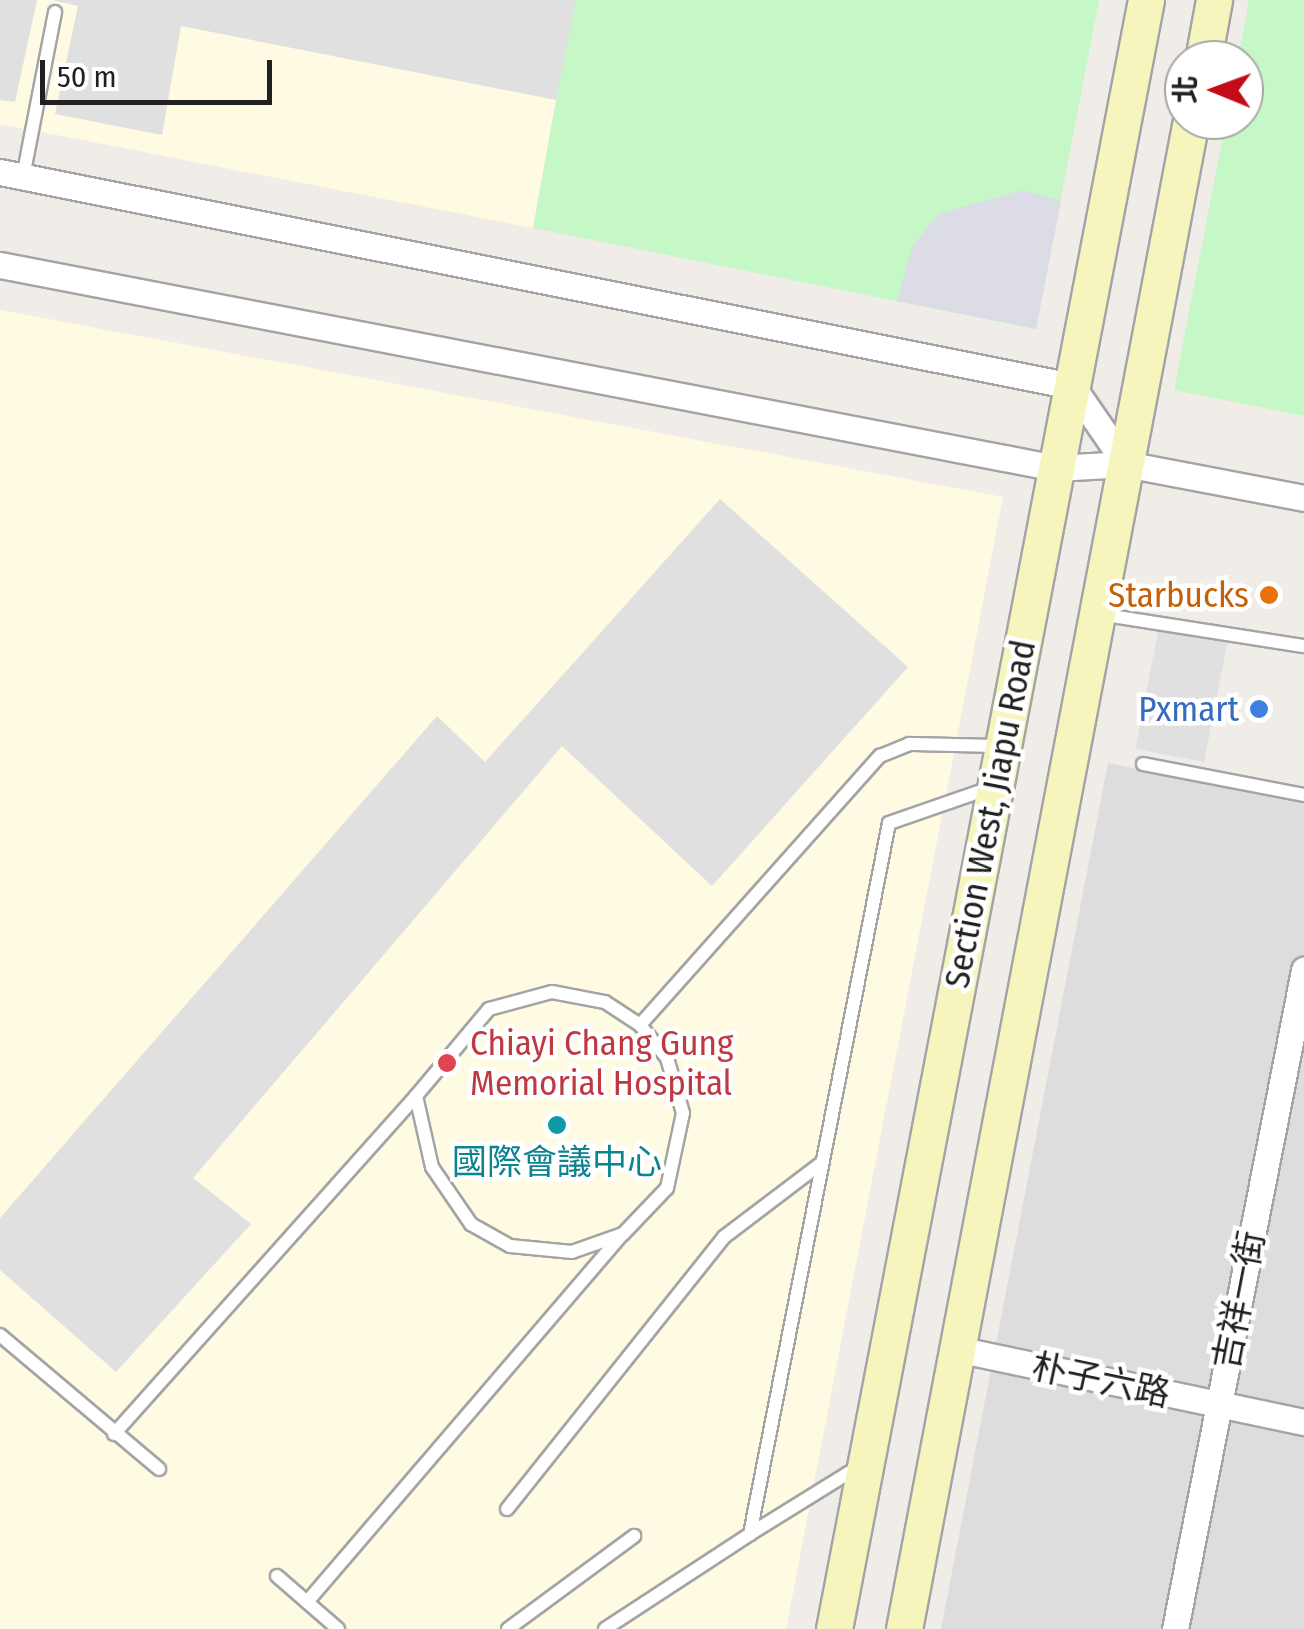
<!DOCTYPE html>
<html>
<head>
<meta charset="utf-8">
<style>
	body { margin:0 }
	#map { position:relative; width:1304px; height:1629px; overflow:hidden; background:#f0ece7; font-family:"Fira Sans Condensed","Noto Sans TC",sans-serif }
	div>[style] { position:absolute }
	[style*='--x'] { left:calc(var(--x)*1px); top:calc(var(--y)*1px); width:calc(var(--w)*1px); rotate:calc(var(--a)*1deg) }
	.residential>* { inset:0; background:#dedddd }
	.education>* { inset:0; background:#fefbe2 }
	.park>* { inset:0; background:#c6f7c6 }
	.parking>* { inset:0; background:#e0e0e0; transform-origin:0 0 }
	.plaza>* { inset:0; background:#dbdce6 }
	.roads { filter:drop-shadow(2px 0 #a4a4a4) drop-shadow(-2px 0 #a4a4a4) drop-shadow(0 2px #a4a4a4) drop-shadow(0 -2px #a4a4a4) }
	.lane>* { height:12px; margin:-6px; padding:0 6px; transform-origin:6px; border-radius:6px; background:#fff }
	.street>* { height:25px; margin:-12.5px; padding:0 12.5px; transform-origin:12.5px; border-radius:12.5px; background:#fff }
	.secondary>* { height:35px; margin:-17.5px; padding:0 17.5px; transform-origin:17.5px; border-radius:17.5px; background:#f7f5be }
	.dots>* { width:28px; height:28px; translate:-50% -50%; box-sizing:border-box; border:5px solid #fff; border-radius:50% }
	span { translate:-50% -50%; white-space:nowrap; text-align:center; line-height:1.15; -webkit-text-stroke:9px #fff; paint-order:stroke }
	.food-label { font-size:35px; color:#c56008 }
	.right { translate:-100% -50%; text-align:right }
	.shop-label { font-size:35px; color:#366cbe }
	.street-label { font-size:35px; color:#202020 }
	.health-label { font-size:35px; color:#be3a42 }
	.left { translate:0 -50%; text-align:left }
	.culture-label { font-size:35px; color:#0d838f }
	.north { position:absolute; left:1164px; top:40px; width:100px; height:100px; box-sizing:border-box; background:#fff; border:2px solid #a6a6a6; border-radius:50%; rotate:271deg; font-size:28px; font-weight:700; line-height:40px; text-align:center; color:#202020 }
	.north::after { content:''; display:block; margin:auto; width:35px; height:45px; background:#c50a18; clip-path:polygon(50% 0,100% 100%,50% 72%,0 100%) }
	.scale { position:absolute; left:40px; top:60px; width:232px; height:45px; box-sizing:border-box; border:5px solid #202020; border-top:0; padding-left:12px; font-size:30px; line-height:35px; white-space:nowrap; color:#202020; -webkit-text-stroke:8px #fff; paint-order:stroke }
</style>
</head>
<body>
<div id="map">
	<div class="residential">
		<div style="clip-path:polygon(1108px 763px,1304px 803px,1304px 1629px,941px 1629px)"></div>
	</div>
	<div class="education">
		<div style="clip-path:polygon(0 0,574px 0,533px 228px,0 124px)"></div>
		<div style="clip-path:polygon(0 310px,1003px 497px,786px 1629px,0 1629px)"></div>
	</div>
	<div class="park">
		<div style="clip-path:polygon(574px 0,1099px 0,1036px 329px,533px 228px)"></div>
		<div style="clip-path:polygon(1249px 0,1304px 0,1304px 416px,1174px 390px,1226px 120px,1244px 120px,1238px 60px)"></div>
	</div>
	<div class="parking">
		<div style="clip-path:polygon(0 0,37px 0,15px 102px,0 100px)"></div>
		<div style="clip-path:polygon(52px 0,576px 0,556px 100px,181px 26px,162px 135px,55px 114px,78px 6px)"></div>
		<div style="clip-path:polygon(720px 499px,908px 667px,712px 886px,562px 746px,193px 1178px,251px 1224px,116px 1372px,0 1270px,0 1218px,437px 716px,485px 762px)"></div>
		<div style="left:1159px;top:627px;width:70px;height:124px;rotate:11deg"></div>
	</div>
	<div class="plaza">
		<div style="clip-path:polygon(1023px 190px,1061px 201px,1036px 329px,897px 301px,912px 247px,938px 214px)"></div>
	</div>
	<div class="roads">
		<div class="lane">
			<div style="--x:23;--y:177;--w:168;--a:-79"></div>
			<div style="--x:1099;--y:614;--w:207;--a:8.9"></div>
			<div style="--x:1143;--y:764;--w:164;--a:10.9"></div>
			<div style="--x:552;--y:992;--w:54;--a:10.7"></div>
			<div style="--x:605;--y:1002;--w:42;--a:33.3"></div>
			<div style="--x:640;--y:1025;--w:43;--a:50.7"></div>
			<div style="--x:667;--y:1058;--w:57;--a:73.8"></div>
			<div style="--x:683;--y:1113;--w:77;--a:102"></div>
			<div style="--x:667;--y:1188;--w:64;--a:133.7"></div>
			<div style="--x:623;--y:1234;--w:54;--a:160.6"></div>
			<div style="--x:572;--y:1252;--w:62;--a:-174.5"></div>
			<div style="--x:510;--y:1246;--w:45;--a:-150.6"></div>
			<div style="--x:471;--y:1224;--w:69;--a:-124.4"></div>
			<div style="--x:432;--y:1167;--w:73;--a:-102.7"></div>
			<div style="--x:416;--y:1096;--w:114;--a:-50"></div>
			<div style="--x:489;--y:1009;--w:65;--a:-15.1"></div>
			<div style="--x:640;--y:1025;--w:361;--a:-48.3"></div>
			<div style="--x:880;--y:756;--w:31;--a:-22"></div>
			<div style="--x:909;--y:744;--w:91;--a:1.3"></div>
			<div style="--x:0;--y:1335;--w:208;--a:40.1"></div>
			<div style="--x:114;--y:1434;--w:453;--a:-48.2"></div>
			<div style="--x:507;--y:1509;--w:348;--a:-51.4"></div>
			<div style="--x:724;--y:1237;--w:121;--a:-37.2"></div>
			<div style="--x:750;--y:1534;--w:127;--a:-31.8"></div>
			<div style="--x:277;--y:1576;--w:81;--a:41"></div>
			<div style="--x:307;--y:1602;--w:482;--a:-49.4"></div>
			<div style="--x:508;--y:1629;--w:157;--a:-36.4"></div>
			<div style="--x:605;--y:1629;--w:173;--a:-33.2"></div>
			<div style="--x:750;--y:1534;--w:724;--a:-78.94"></div>
			<div style="--x:889;--y:823;--w:110;--a:-19.1"></div>
		</div>
		<div class="street">
			<div style="--x:0;--y:172;--w:1093;--a:11.29"></div>
			<div style="--x:1072;--y:386;--w:95;--a:55.3"></div>
			<div style="--x:0;--y:265;--w:1075;--a:10.88"></div>
			<div style="--x:1056;--y:468;--w:70;--a:-3.3"></div>
			<div style="--x:1126;--y:464;--w:181;--a:10.8"></div>
			<div style="--x:957;--y:1349;--w:355;--a:11.9"></div>
			<div style="--x:1175;--y:1629;--w:672;--a:-78.92"></div>
		</div>
		<div class="secondary">
			<div style="--x:1203;--y:60;--w:61;--a:-79.6"></div>
			<div style="--x:834;--y:1629;--w:1659;--a:-79.16"></div>
			<div style="--x:904;--y:1629;--w:1536;--a:-79.23"></div>
		</div>
	</div>
	<div class="dots">
		<div style="left:1269px;top:595px;background:#e8710a"></div>
		<div style="left:1259px;top:709px;background:#3f7fe0"></div>
		<div style="left:447px;top:1063px;background:#e0444e"></div>
		<div style="left:557px;top:1125px;background:#0f9aa8"></div>
	</div>
	<div class="food-label">
		<span class="right" style="left:1249px;top:595px">Starbucks</span>
	</div>
	<div class="shop-label">
		<span class="right" style="left:1239px;top:709px">Pxmart</span>
	</div>
	<div class="street-label">
		<span style="left:990px;top:814px;rotate:-79deg">Section West, Jiapu Road</span>
		<span style="left:1239px;top:1300px;rotate:-79deg">吉祥一街</span>
		<span style="left:1101px;top:1380px;rotate:12deg">朴子六路</span>
	</div>
	<div class="health-label">
		<span class="left" style="left:470px;top:1063px">Chiayi Chang Gung<br>Memorial Hospital</span>
	</div>
	<div class="culture-label">
		<span style="left:557px;top:1162px">國際會議中心</span>
	</div>
	<div class="north">北</div>
	<div class="scale">50 m</div>
</div>
</body>
</html>
